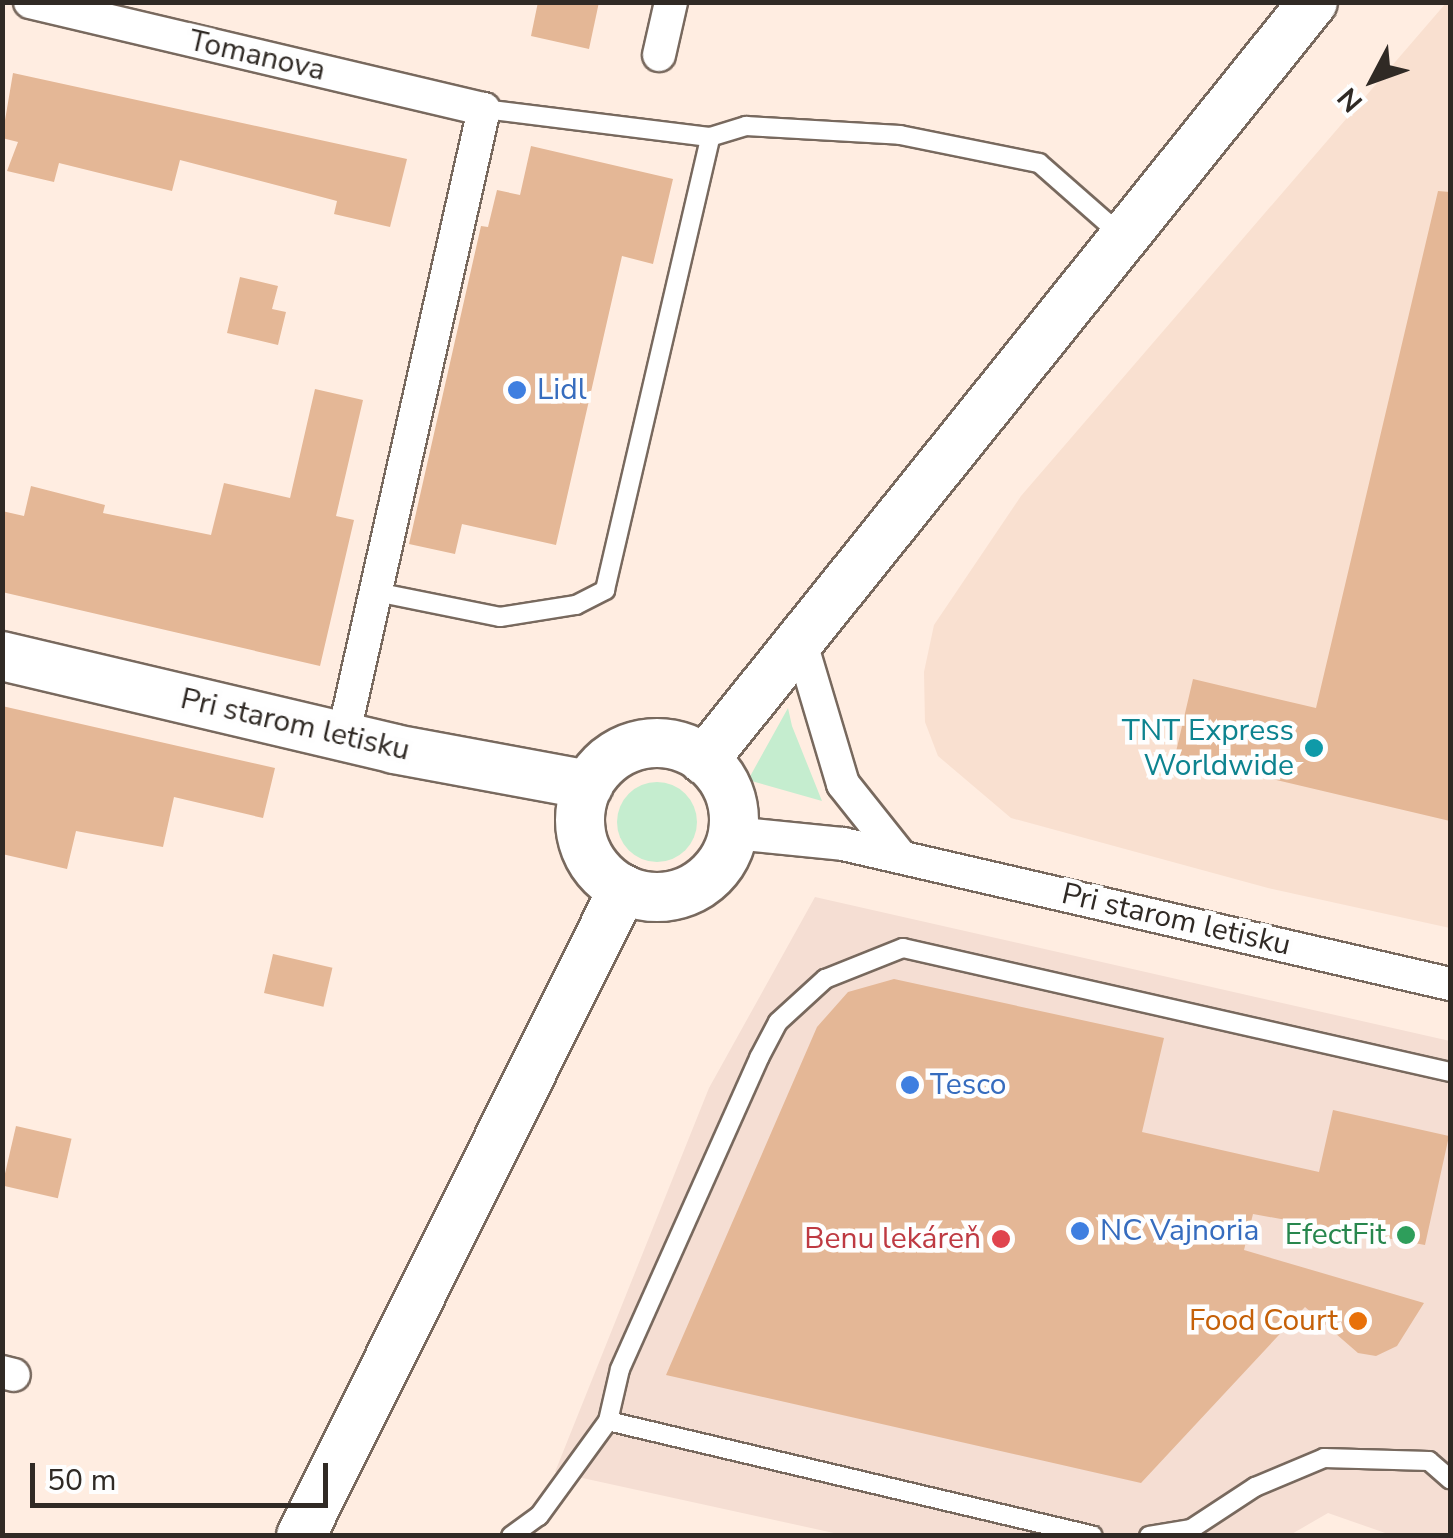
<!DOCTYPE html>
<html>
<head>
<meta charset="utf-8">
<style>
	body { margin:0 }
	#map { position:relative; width:1453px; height:1538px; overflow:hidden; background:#ffede1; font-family:"Nunito Sans",sans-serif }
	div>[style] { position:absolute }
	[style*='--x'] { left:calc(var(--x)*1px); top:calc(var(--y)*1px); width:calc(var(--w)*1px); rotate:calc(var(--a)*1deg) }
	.commercial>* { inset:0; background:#f5ded3 }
	.built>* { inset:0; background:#f9e0d0 }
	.green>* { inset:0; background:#c5edcf }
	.round { border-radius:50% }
	.building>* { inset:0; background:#e4b796; transform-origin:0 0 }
	.roads { filter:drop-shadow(2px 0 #78695e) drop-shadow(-2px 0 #78695e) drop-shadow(0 2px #78695e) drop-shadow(0 -2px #78695e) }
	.lane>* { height:18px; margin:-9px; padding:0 9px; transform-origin:9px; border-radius:9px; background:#fff }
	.street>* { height:32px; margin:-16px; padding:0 16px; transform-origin:16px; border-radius:16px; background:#fff }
	.secondary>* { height:48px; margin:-24px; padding:0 24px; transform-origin:24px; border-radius:24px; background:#fff }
	.secondary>.ring { margin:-24px; padding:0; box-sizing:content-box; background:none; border:48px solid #fff; border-radius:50% }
	.dots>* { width:28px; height:28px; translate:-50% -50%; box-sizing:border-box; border:5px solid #fefefe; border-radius:50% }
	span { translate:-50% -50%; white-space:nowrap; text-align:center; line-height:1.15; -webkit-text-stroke:9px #fefefe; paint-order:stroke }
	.street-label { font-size:30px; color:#302a25 }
	.shop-label { font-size:30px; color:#366cbe }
	.left { translate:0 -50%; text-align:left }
	.culture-label { font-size:30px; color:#0d838f }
	.right { translate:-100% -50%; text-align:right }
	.leisure-label { font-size:30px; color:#27864d }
	.health-label { font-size:30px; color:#be3a42 }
	.food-label { font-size:30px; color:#c56008 }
	.frame { position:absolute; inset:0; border:5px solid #302a25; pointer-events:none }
	.north { position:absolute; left:1323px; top:30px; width:100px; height:100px; -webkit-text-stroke:8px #fefefe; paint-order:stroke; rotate:229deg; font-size:28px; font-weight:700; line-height:40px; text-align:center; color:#302a25 }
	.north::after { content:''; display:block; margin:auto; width:35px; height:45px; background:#302a25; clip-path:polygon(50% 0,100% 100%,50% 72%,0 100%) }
	.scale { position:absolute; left:30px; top:1463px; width:298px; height:45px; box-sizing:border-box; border:5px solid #302a25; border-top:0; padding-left:12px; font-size:30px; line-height:35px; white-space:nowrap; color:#302a25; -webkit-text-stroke:8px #fefefe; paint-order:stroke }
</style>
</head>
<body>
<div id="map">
	<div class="commercial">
		<div style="clip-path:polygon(815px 897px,1450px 1041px,1450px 1535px,1391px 1535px,1328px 1513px,1290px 1535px,843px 1535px,555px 1472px,709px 1088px)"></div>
	</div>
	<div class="built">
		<div style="clip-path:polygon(1446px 3px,1450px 3px,1450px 928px,1268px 888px,1011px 818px,938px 756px,925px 722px,924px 672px,934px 625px,1021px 496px)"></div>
	</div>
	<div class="green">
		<div style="clip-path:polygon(788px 708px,792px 726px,822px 801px,748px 780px)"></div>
		<div class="round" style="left:617px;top:782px;width:80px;height:80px"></div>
	</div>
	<div class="building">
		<div style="clip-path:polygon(538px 2px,599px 2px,589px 49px,531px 36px)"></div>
		<div style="clip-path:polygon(13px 73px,407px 159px,390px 227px,334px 214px,337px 201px,180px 160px,172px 191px,59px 163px,54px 182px,7px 171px,18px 142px,2px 138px)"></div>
		<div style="clip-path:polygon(531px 146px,673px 179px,653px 264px,622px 256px,556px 545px,462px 524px,455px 554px,409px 544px,481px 226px,488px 227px,497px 190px,520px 195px)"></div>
		<div style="clip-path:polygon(1438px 191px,1450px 192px,1450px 821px,1175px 756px,1193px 679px,1316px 708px)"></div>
		<div style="clip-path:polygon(240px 277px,278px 286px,272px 309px,286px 312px,278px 345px,227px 333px)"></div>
		<div style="clip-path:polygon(315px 389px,363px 400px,336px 516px,354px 520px,320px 666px,2px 592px,2px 511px,24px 516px,31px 486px,105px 505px,103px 513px,211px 535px,224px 483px,290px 498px)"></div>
		<div style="clip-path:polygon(2px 706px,275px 768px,263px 818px,174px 797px,163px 847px,76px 831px,67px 869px,2px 854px)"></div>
		<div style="left:273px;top:954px;width:61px;height:40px;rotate:13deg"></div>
		<div style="clip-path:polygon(894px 979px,1164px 1038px,1142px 1132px,1319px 1172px,1333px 1110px,1449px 1136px,1425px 1245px,1253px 1214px,1244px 1250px,1424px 1303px,1397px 1346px,1376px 1356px,1358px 1353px,1305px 1307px,1141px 1483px,666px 1375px,817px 1027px,848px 992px)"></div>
		<div style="left:16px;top:1126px;width:57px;height:61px;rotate:13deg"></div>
	</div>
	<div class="roads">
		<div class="lane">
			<div style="--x:484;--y:109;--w:228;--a:7.1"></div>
			<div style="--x:376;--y:592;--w:126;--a:11.4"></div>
			<div style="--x:500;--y:617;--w:77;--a:-9"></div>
			<div style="--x:576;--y:605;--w:33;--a:-27"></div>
			<div style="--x:605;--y:590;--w:465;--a:-76.9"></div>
			<div style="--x:710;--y:137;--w:38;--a:-17"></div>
			<div style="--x:746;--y:126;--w:154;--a:3.3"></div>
			<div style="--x:900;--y:135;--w:142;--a:11.4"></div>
			<div style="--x:1039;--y:163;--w:109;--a:41.3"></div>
			<div style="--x:608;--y:1421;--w:498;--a:13.3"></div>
			<div style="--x:511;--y:1536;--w:34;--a:-36"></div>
			<div style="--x:539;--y:1516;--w:117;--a:-54"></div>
			<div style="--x:608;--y:1421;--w:53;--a:-77"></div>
			<div style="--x:620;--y:1369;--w:341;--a:-65.9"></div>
			<div style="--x:759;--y:1058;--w:41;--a:-62.2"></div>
			<div style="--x:778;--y:1022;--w:64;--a:-42.5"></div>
			<div style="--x:825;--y:979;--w:84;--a:-21.7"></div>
			<div style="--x:903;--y:948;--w:561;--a:12.77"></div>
			<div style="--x:1149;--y:1536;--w:43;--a:-9.5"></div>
			<div style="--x:1191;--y:1529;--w:77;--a:-33.3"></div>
			<div style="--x:1255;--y:1487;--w:75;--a:-22.8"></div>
			<div style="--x:1324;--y:1458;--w:105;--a:1.6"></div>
			<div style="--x:1429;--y:1461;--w:28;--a:41"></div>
		</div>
		<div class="street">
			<div style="--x:30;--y:2;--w:466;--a:13.3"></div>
			<div style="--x:484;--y:109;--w:644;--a:102.65"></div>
			<div style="--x:659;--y:55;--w:54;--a:-77.2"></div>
			<div style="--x:801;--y:643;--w:147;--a:73.4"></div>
			<div style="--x:843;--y:784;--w:93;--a:51.5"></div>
			<div style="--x:733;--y:833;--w:111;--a:5.7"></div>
			<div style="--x:843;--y:844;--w:623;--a:12.99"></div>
			<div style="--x:2;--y:1372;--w:12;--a:14"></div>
		</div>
		<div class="secondary">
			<div style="--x:2;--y:656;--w:403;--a:13.3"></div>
			<div style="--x:394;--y:749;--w:198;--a:10.5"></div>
			<div class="ring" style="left:580px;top:743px;width:106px;height:106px"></div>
			<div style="--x:704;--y:760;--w:972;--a:-51.22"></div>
			<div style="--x:301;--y:1536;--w:723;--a:-63.54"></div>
		</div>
	</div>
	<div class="dots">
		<div style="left:517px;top:390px;background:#3f7fe0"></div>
		<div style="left:1314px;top:748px;background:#0f9aa8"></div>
		<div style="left:910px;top:1085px;background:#3f7fe0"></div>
		<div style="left:1080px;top:1231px;background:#3f7fe0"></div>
		<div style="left:1406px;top:1235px;background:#2e9e5b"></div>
		<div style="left:1001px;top:1239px;background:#e0444e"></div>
		<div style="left:1358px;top:1321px;background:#e8710a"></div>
	</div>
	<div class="street-label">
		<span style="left:257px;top:56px;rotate:13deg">Tomanova</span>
		<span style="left:295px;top:725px;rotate:13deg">Pri starom letisku</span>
		<span style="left:1176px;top:920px;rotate:13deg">Pri starom letisku</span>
	</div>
	<div class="shop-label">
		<span class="left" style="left:537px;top:390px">Lidl</span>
		<span class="left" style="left:930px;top:1085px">Tesco</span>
		<span class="left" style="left:1100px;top:1231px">NC Vajnoria</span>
	</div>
	<div class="culture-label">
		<span class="right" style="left:1294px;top:748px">TNT Express<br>Worldwide</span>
	</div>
	<div class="leisure-label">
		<span class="right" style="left:1386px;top:1235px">EfectFit</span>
	</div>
	<div class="health-label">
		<span class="right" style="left:981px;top:1239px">Benu lekáreň</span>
	</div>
	<div class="food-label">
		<span class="right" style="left:1338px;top:1321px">Food Court</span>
	</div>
	<div class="frame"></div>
	<div class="north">N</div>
	<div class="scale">50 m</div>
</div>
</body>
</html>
